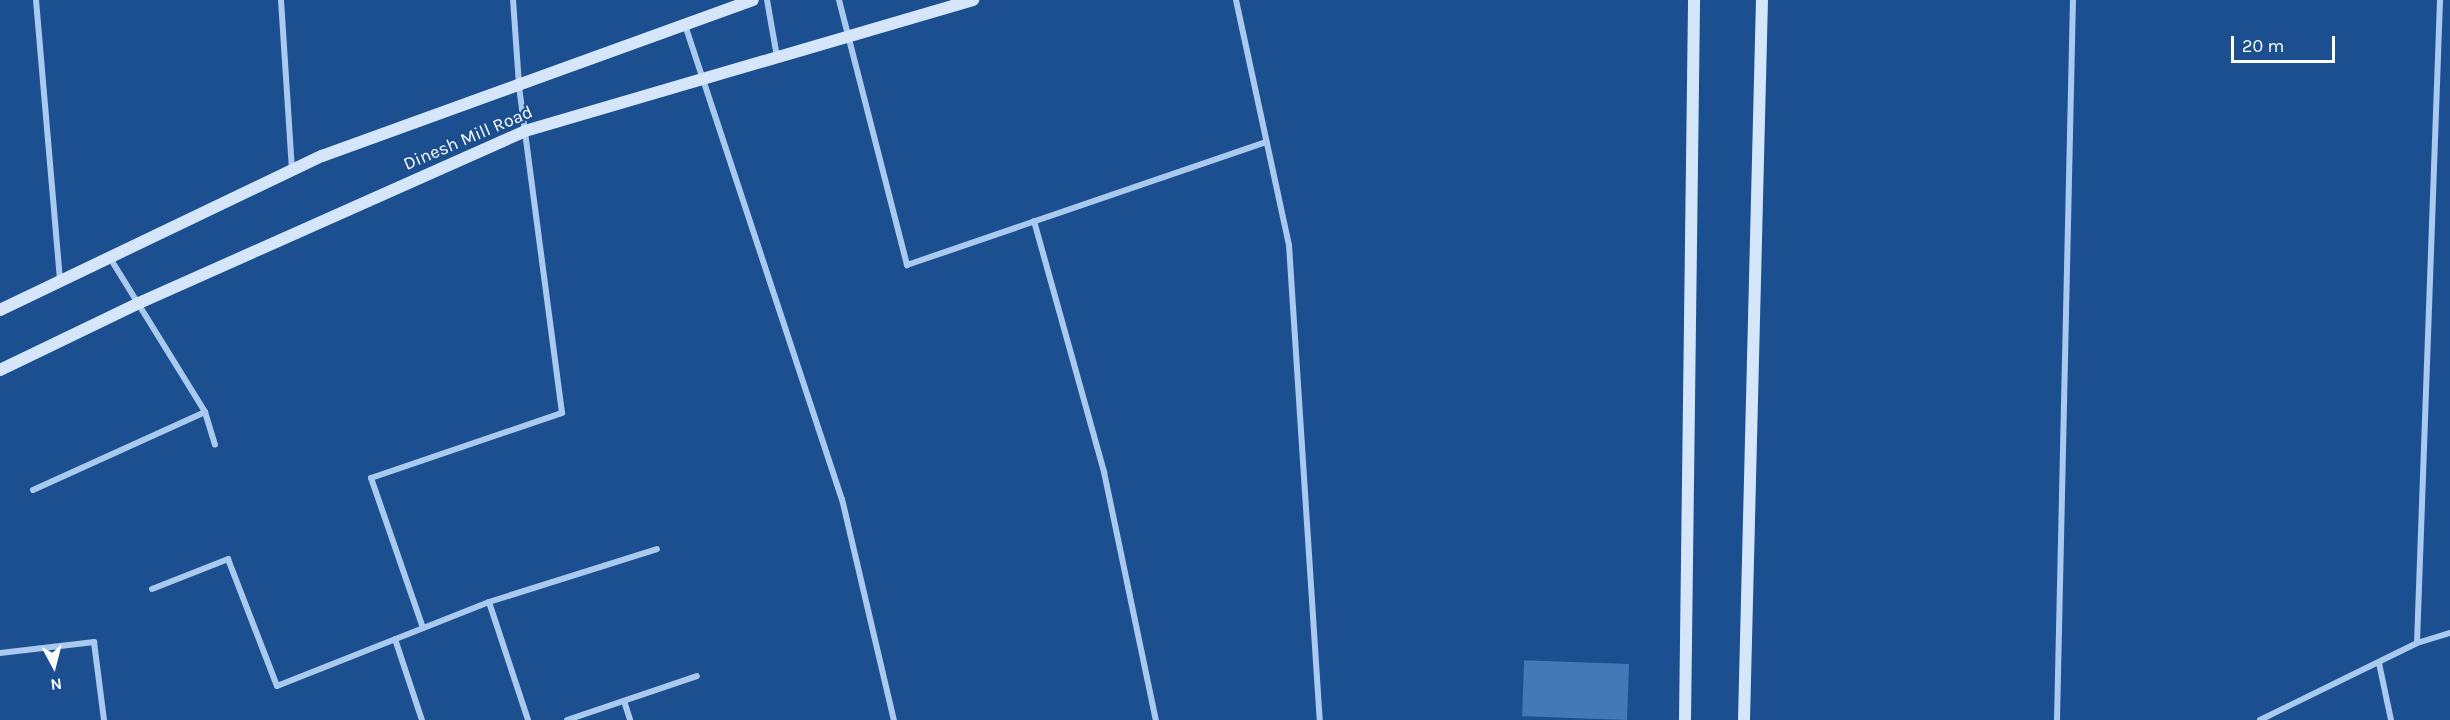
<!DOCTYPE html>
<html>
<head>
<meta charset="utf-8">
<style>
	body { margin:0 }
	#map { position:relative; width:2450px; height:720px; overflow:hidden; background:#1b4f8f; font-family:Karla,sans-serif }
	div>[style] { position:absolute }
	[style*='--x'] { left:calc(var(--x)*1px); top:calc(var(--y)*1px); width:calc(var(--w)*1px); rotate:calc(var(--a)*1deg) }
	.building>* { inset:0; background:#4478b7; transform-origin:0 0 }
	.street>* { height:6px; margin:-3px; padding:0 3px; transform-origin:3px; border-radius:3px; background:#a9c9ee }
	.secondary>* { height:12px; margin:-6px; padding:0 6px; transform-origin:6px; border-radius:6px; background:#d6e6fa }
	span { translate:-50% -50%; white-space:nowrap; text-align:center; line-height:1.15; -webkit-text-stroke:4.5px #1b4f8f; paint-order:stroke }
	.street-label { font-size:18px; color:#fff }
	.north { position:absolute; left:24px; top:636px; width:60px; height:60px; -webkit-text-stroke:4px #1b4f8f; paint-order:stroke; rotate:173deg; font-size:16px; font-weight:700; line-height:24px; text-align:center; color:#fff }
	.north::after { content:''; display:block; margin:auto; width:21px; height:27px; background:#fff; clip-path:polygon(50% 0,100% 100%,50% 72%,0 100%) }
	.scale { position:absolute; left:2231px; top:36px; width:104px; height:27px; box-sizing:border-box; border:3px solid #fff; border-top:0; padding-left:8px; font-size:18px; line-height:21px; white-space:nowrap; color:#fff; -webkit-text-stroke:4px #1b4f8f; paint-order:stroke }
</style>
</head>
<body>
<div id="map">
	<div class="building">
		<div style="left:1629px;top:664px;width:56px;height:105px;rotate:92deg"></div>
	</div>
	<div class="street">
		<div style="--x:36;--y:0;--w:281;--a:85.1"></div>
		<div style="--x:281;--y:0;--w:170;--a:86.3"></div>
		<div style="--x:767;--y:0;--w:58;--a:80"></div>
		<div style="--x:839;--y:0;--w:274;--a:75.6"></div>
		<div style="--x:907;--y:265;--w:380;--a:-18.9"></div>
		<div style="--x:1236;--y:0;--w:251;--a:77.8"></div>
		<div style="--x:1289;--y:245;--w:476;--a:86.3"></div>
		<div style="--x:685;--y:25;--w:499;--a:71.7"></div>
		<div style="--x:842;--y:499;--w:227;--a:76.8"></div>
		<div style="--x:1034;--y:221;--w:261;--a:74.4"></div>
		<div style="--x:1104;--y:472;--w:253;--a:78.2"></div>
		<div style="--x:110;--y:258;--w:181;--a:58.3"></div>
		<div style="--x:205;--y:412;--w:34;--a:73"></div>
		<div style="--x:33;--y:490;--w:189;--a:-24.4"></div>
		<div style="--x:152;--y:589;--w:82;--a:-21.5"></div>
		<div style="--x:228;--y:559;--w:136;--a:68.9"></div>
		<div style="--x:277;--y:686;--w:228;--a:-21.6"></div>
		<div style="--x:489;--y:602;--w:176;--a:-17.5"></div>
		<div style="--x:489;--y:602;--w:124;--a:71.7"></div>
		<div style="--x:423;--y:628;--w:159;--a:-109.1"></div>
		<div style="--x:371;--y:478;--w:202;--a:-18.8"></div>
		<div style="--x:562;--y:413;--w:331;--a:-97.5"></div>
		<div style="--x:519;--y:85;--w:85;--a:-94"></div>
		<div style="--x:395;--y:639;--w:85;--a:71.6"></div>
		<div style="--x:2417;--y:643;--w:643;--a:-87.95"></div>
		<div style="--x:0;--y:653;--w:95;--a:-6.7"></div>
		<div style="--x:94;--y:642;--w:79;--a:82.7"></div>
		<div style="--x:2379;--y:663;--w:58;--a:78.1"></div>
		<div style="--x:624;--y:701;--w:20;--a:72"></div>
		<div style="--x:567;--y:720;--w:137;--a:-18.7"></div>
		<div style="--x:2057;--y:720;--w:720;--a:-88.73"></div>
		<div style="--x:2260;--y:720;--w:175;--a:-26.1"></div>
		<div style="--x:2417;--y:643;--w:34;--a:-17"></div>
	</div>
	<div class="secondary">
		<div style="--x:0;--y:310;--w:357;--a:-25.6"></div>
		<div style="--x:322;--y:156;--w:458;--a:-19.9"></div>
		<div style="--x:0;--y:370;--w:154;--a:-25.7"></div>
		<div style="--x:139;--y:303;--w:423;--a:-24"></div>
		<div style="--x:525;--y:131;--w:467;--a:-16.3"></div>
		<div style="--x:1685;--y:720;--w:720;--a:-89.28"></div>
		<div style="--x:1744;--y:720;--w:720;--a:-88.57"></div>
	</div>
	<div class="street-label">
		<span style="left:468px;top:138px;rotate:-23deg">Dinesh Mill Road</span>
	</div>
	<div class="north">N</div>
	<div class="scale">20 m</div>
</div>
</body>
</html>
